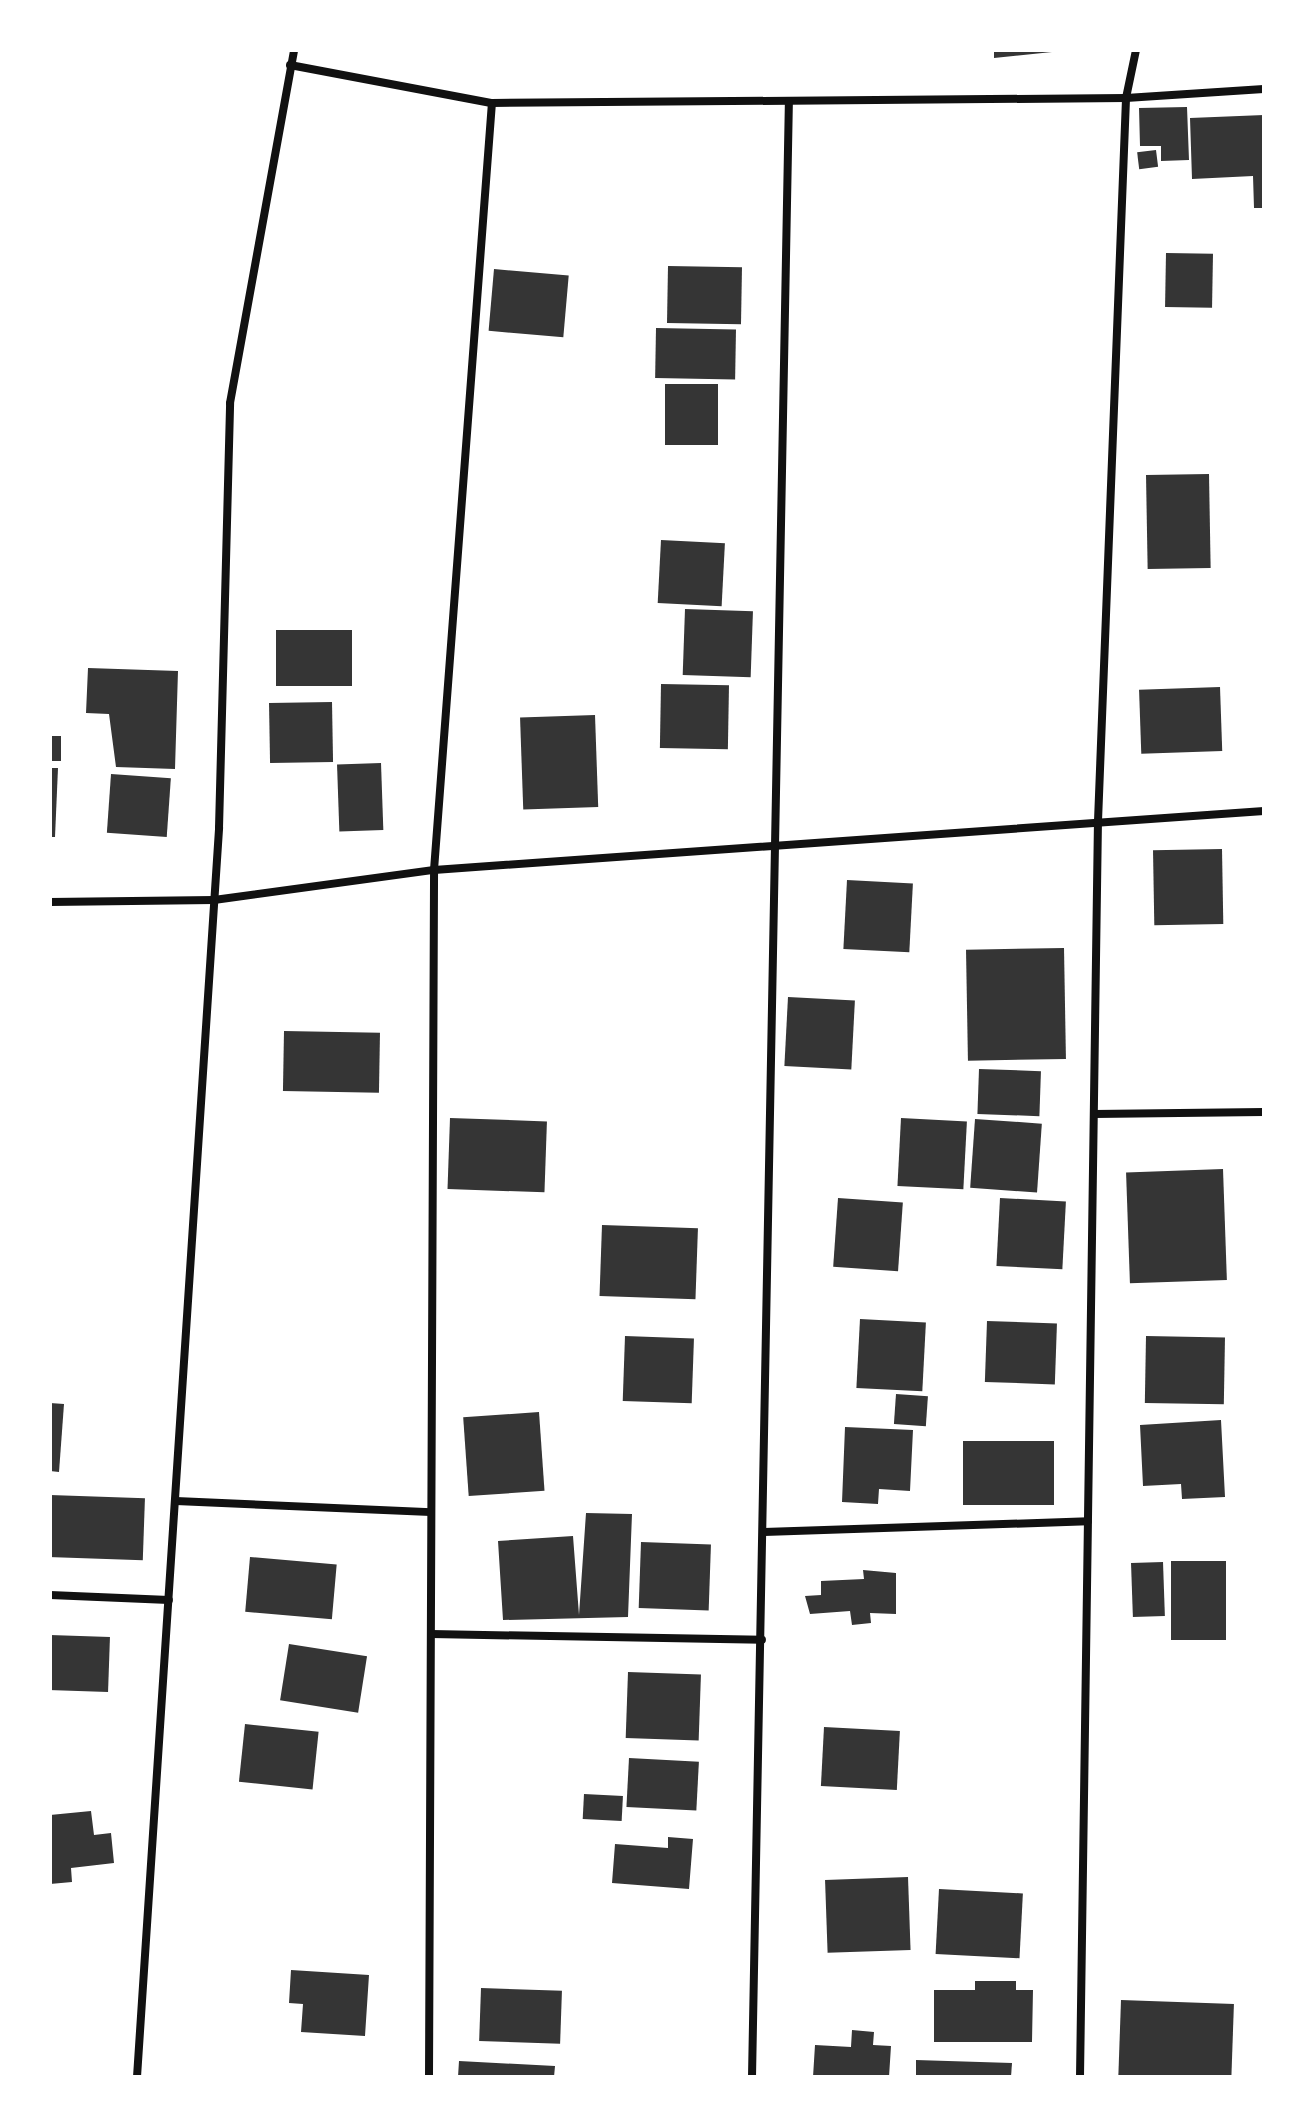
<!DOCTYPE html>
<html>
<head>
<meta charset="utf-8">
<style>
	body { margin:0 }
	#map { position:relative; width:1314px; height:2127px; overflow:hidden; background:#fff; font-family:Ubuntu,sans-serif }
	div>[style] { position:absolute }
	[style*='--x'] { left:calc(var(--x)*1px); top:calc(var(--y)*1px); width:calc(var(--w)*1px); rotate:calc(var(--a)*1deg) }
	.building>* { inset:0; background:#353535; transform-origin:0 0 }
	.minor>* { height:8px; margin:-4px; padding:0 4px; transform-origin:4px; border-radius:4px; background:#111 }
	span { translate:-50% -50%; white-space:nowrap; text-align:center; line-height:1.15; -webkit-text-stroke:7px #fff; paint-order:stroke }
	.frame { position:absolute; inset:0; border:52px solid #fff; pointer-events:none }
</style>
</head>
<body>
<div id="map">
	<div class="building">
		<div style="clip-path:polygon(994px 50px,1052px 50px,1052px 52px,994px 58px)"></div>
		<div style="clip-path:polygon(1187px 107px,1189px 160px,1161px 161px,1161px 146px,1140px 146px,1139px 108px)"></div>
		<div style="clip-path:polygon(1264px 115px,1264px 208px,1254px 208px,1253px 176px,1192px 179px,1190px 118px)"></div>
		<div style="left:1156px;top:150px;width:17px;height:19px;rotate:83deg"></div>
		<div style="left:1166px;top:253px;width:47px;height:54px;rotate:1deg"></div>
		<div style="left:668px;top:266px;width:74px;height:57px;rotate:1deg"></div>
		<div style="left:494px;top:269px;width:75px;height:62px;rotate:5deg"></div>
		<div style="left:656px;top:328px;width:80px;height:50px;rotate:1deg"></div>
		<div style="left:665px;top:384px;width:53px;height:61px"></div>
		<div style="left:1209px;top:474px;width:94px;height:63px;rotate:89deg"></div>
		<div style="left:661px;top:540px;width:64px;height:63px;rotate:3deg"></div>
		<div style="left:685px;top:609px;width:68px;height:66px;rotate:2deg"></div>
		<div style="left:352px;top:630px;width:56px;height:76px;rotate:90deg"></div>
		<div style="clip-path:polygon(88px 668px,178px 671px,175px 769px,116px 767px,109px 714px,86px 713px)"></div>
		<div style="left:661px;top:684px;width:68px;height:64px;rotate:1deg"></div>
		<div style="left:1220px;top:687px;width:64px;height:81px;rotate:88deg"></div>
		<div style="left:332px;top:702px;width:60px;height:63px;rotate:89deg"></div>
		<div style="left:595px;top:715px;width:92px;height:75px;rotate:88deg"></div>
		<div style="left:50px;top:736px;width:11px;height:25px"></div>
		<div style="left:381px;top:763px;width:67px;height:44px;rotate:88deg"></div>
		<div style="clip-path:polygon(50px 768px,58px 768px,55px 837px,50px 837px)"></div>
		<div style="left:111px;top:774px;width:60px;height:59px;rotate:4deg"></div>
		<div style="left:1222px;top:849px;width:75px;height:69px;rotate:89deg"></div>
		<div style="left:847px;top:880px;width:66px;height:69px;rotate:3deg"></div>
		<div style="left:1064px;top:948px;width:111px;height:98px;rotate:89deg"></div>
		<div style="left:788px;top:997px;width:67px;height:69px;rotate:3deg"></div>
		<div style="left:284px;top:1031px;width:96px;height:60px;rotate:1deg"></div>
		<div style="left:979px;top:1069px;width:62px;height:45px;rotate:2deg"></div>
		<div style="left:450px;top:1118px;width:97px;height:71px;rotate:2deg"></div>
		<div style="left:901px;top:1118px;width:66px;height:68px;rotate:3deg"></div>
		<div style="left:975px;top:1119px;width:67px;height:69px;rotate:4deg"></div>
		<div style="left:1223px;top:1169px;width:111px;height:97px;rotate:88deg"></div>
		<div style="left:838px;top:1198px;width:65px;height:69px;rotate:4deg"></div>
		<div style="left:1000px;top:1198px;width:66px;height:68px;rotate:3deg"></div>
		<div style="left:602px;top:1225px;width:96px;height:71px;rotate:2deg"></div>
		<div style="left:860px;top:1319px;width:66px;height:69px;rotate:3deg"></div>
		<div style="left:987px;top:1321px;width:70px;height:61px;rotate:2deg"></div>
		<div style="left:625px;top:1336px;width:69px;height:65px;rotate:2deg"></div>
		<div style="left:1146px;top:1336px;width:79px;height:67px;rotate:1deg"></div>
		<div style="left:896px;top:1394px;width:32px;height:30px;rotate:4deg"></div>
		<div style="clip-path:polygon(50px 1403px,64px 1404px,59px 1472px,50px 1471px)"></div>
		<div style="left:539px;top:1412px;width:79px;height:76px;rotate:86deg"></div>
		<div style="clip-path:polygon(1221px 1420px,1225px 1497px,1182px 1499px,1181px 1484px,1143px 1486px,1140px 1425px)"></div>
		<div style="clip-path:polygon(845px 1427px,913px 1430px,910px 1491px,879px 1489px,878px 1504px,842px 1502px)"></div>
		<div style="left:963px;top:1441px;width:91px;height:64px"></div>
		<div style="left:50px;top:1495px;width:95px;height:62px;rotate:2deg"></div>
		<div style="clip-path:polygon(586px 1513px,632px 1514px,628px 1617px,503px 1620px,498px 1541px,573px 1536px,579px 1615px)"></div>
		<div style="left:641px;top:1542px;width:70px;height:66px;rotate:2deg"></div>
		<div style="left:250px;top:1557px;width:87px;height:55px;rotate:5deg"></div>
		<div style="left:1171px;top:1561px;width:55px;height:79px"></div>
		<div style="left:1163px;top:1562px;width:54px;height:32px;rotate:88deg"></div>
		<div style="clip-path:polygon(863px 1570px,896px 1573px,896px 1614px,870px 1613px,871px 1623px,852px 1625px,850px 1611px,810px 1614px,805px 1596px,821px 1595px,821px 1581px,864px 1579px)"></div>
		<div style="left:50px;top:1635px;width:60px;height:55px;rotate:2deg"></div>
		<div style="left:289px;top:1644px;width:79px;height:57px;rotate:9deg"></div>
		<div style="left:628px;top:1672px;width:73px;height:66px;rotate:2deg"></div>
		<div style="left:245px;top:1724px;width:74px;height:58px;rotate:6deg"></div>
		<div style="left:824px;top:1727px;width:76px;height:59px;rotate:3deg"></div>
		<div style="left:629px;top:1758px;width:70px;height:49px;rotate:3deg"></div>
		<div style="left:584px;top:1794px;width:39px;height:25px;rotate:3deg"></div>
		<div style="clip-path:polygon(91px 1811px,94px 1835px,111px 1833px,114px 1863px,71px 1868px,72px 1882px,50px 1884px,50px 1815px)"></div>
		<div style="clip-path:polygon(668px 1837px,693px 1839px,689px 1889px,612px 1883px,615px 1844px,668px 1848px)"></div>
		<div style="left:908px;top:1877px;width:73px;height:83px;rotate:88deg"></div>
		<div style="left:939px;top:1889px;width:84px;height:65px;rotate:3deg"></div>
		<div style="clip-path:polygon(291px 1970px,369px 1975px,365px 2036px,301px 2032px,303px 2004px,289px 2003px)"></div>
		<div style="clip-path:polygon(975px 1981px,1016px 1981px,1016px 1990px,1033px 1990px,1032px 2042px,934px 2042px,934px 1990px,975px 1990px)"></div>
		<div style="left:481px;top:1988px;width:81px;height:53px;rotate:2deg"></div>
		<div style="left:1121px;top:2000px;width:113px;height:77px;rotate:2deg"></div>
		<div style="clip-path:polygon(852px 2030px,874px 2032px,873px 2045px,891px 2046px,889px 2077px,813px 2077px,815px 2045px,851px 2047px)"></div>
		<div style="clip-path:polygon(916px 2060px,1012px 2063px,1011px 2077px,916px 2077px)"></div>
		<div style="clip-path:polygon(459px 2061px,555px 2066px,554px 2077px,458px 2077px)"></div>
	</div>
	<div class="minor">
		<div style="--x:290;--y:65;--w:206;--a:10.7"></div>
		<div style="--x:492;--y:103;--w:634;--a:-0.45"></div>
		<div style="--x:1126;--y:98;--w:138;--a:-3.7"></div>
		<div style="--x:50;--y:902;--w:164;--a:-0.7"></div>
		<div style="--x:214;--y:900;--w:222;--a:-7.8"></div>
		<div style="--x:434;--y:870;--w:832;--a:-4.07"></div>
		<div style="--x:1094;--y:1114;--w:170;--a:-0.7"></div>
		<div style="--x:176;--y:1501;--w:255;--a:2.5"></div>
		<div style="--x:764;--y:1532;--w:324;--a:-1.9"></div>
		<div style="--x:50;--y:1595;--w:119;--a:2.4"></div>
		<div style="--x:431;--y:1634;--w:331;--a:1"></div>
		<div style="--x:137;--y:2077;--w:1252;--a:-86.24"></div>
		<div style="--x:219;--y:828;--w:425;--a:-88.5"></div>
		<div style="--x:230;--y:403;--w:359;--a:-79.7"></div>
		<div style="--x:429;--y:2077;--w:1207;--a:-89.76"></div>
		<div style="--x:434;--y:870;--w:769;--a:-85.68"></div>
		<div style="--x:752;--y:2077;--w:1976;--a:-88.93"></div>
		<div style="--x:1080;--y:2077;--w:1256;--a:-89.18"></div>
		<div style="--x:1098;--y:821;--w:724;--a:-87.78"></div>
		<div style="--x:1126;--y:98;--w:49;--a:-78.2"></div>
	</div>
	<div class="frame"></div>
</div>
</body>
</html>
